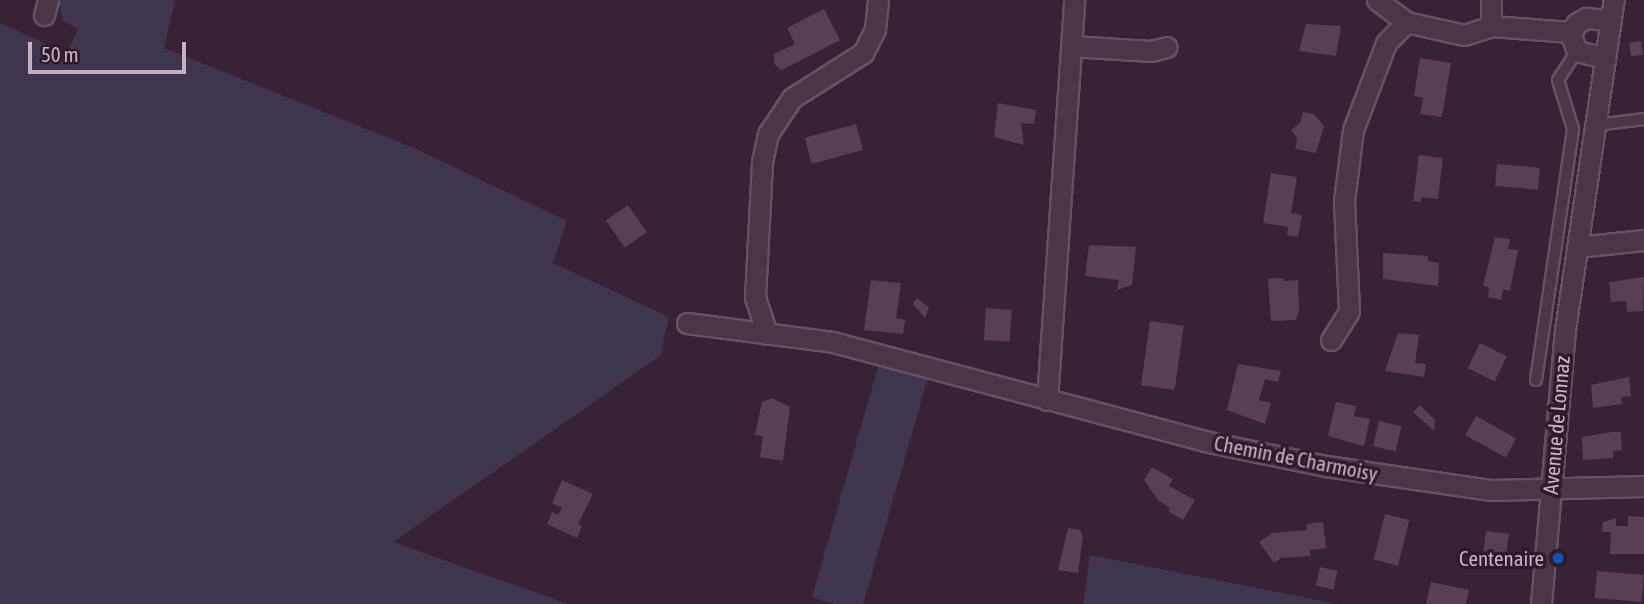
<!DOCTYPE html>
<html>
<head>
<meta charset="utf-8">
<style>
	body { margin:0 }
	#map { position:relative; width:1644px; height:604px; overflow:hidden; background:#3a2236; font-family:"Asap Condensed",sans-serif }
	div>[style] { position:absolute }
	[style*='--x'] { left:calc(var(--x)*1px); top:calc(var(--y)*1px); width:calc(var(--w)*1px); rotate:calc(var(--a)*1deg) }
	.green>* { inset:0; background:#40354f; transform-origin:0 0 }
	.building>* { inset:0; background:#593e55; transform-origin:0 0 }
	.roads { filter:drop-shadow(2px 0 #655162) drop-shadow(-2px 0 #655162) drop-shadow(0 2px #655162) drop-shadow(0 -2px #655162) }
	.lane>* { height:10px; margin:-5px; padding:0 5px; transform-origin:5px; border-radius:5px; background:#4a3647 }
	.street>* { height:19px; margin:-9.5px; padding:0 9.5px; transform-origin:9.5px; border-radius:9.5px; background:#4a3647 }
	.dots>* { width:19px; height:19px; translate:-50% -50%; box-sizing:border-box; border:4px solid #2f1b2c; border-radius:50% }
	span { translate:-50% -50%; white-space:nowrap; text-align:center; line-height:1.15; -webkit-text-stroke:7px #2f1b2c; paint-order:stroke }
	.street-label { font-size:21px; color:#c6b1c2 }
	.poi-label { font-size:21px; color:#c6b1c2 }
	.right { translate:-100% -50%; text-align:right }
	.scale { position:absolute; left:28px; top:42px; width:158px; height:32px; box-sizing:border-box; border:4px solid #c6b1c2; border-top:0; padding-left:9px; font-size:21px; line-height:24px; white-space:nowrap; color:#c6b1c2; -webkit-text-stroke:5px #2f1b2c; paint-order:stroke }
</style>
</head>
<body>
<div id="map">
	<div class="green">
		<div style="clip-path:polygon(58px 0,175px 0,164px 48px,414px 148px,567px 221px,553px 263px,669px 317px,660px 356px,393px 542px,568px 604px,0 604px,0 23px,67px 53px,78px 29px,63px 21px)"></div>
		<div style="left:880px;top:360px;width:51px;height:247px;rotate:16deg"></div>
		<div style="clip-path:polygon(1090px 555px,1338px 604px,1083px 604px)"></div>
	</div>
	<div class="building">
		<div style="clip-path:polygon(824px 9px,840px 40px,782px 70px,774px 64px,774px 54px,795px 44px,787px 28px)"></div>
		<div style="clip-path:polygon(1306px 24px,1341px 26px,1336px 56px,1299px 51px)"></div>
		<div style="left:1641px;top:41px;width:14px;height:12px;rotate:82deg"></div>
		<div style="clip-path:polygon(1420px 58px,1451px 63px,1442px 117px,1420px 114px,1423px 98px,1414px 96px)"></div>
		<div style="clip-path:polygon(998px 103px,1036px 110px,1034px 124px,1021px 123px,1024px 145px,994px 137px)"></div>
		<div style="clip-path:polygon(1303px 112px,1314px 114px,1324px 126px,1316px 153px,1295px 149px,1297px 138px,1291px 130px,1300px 123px)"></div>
		<div style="left:856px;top:124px;width:27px;height:53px;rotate:75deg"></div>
		<div style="clip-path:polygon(1419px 155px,1443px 158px,1438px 199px,1421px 197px,1421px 202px,1413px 201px)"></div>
		<div style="left:1497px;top:164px;width:43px;height:22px;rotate:5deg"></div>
		<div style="clip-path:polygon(1271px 173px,1297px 177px,1291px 213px,1302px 215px,1298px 237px,1287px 235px,1288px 227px,1263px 223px)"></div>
		<div style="left:628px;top:205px;width:33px;height:27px;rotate:55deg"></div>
		<div style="clip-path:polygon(1495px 237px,1510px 239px,1508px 249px,1518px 250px,1510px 291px,1503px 289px,1501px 300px,1488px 297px,1489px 287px,1483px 286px)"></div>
		<div style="clip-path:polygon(1089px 245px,1136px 247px,1132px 285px,1117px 290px,1119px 280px,1085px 276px)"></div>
		<div style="clip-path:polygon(1383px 253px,1428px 256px,1428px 261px,1439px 263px,1438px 286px,1383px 279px)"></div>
		<div style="clip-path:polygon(1644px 277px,1643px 311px,1627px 312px,1626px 301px,1611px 302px,1609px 282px)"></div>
		<div style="clip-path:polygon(1283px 278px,1284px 281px,1298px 280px,1299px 311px,1296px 320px,1271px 321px,1268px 279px)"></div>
		<div style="clip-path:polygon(871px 280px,901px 283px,896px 318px,905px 320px,903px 334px,864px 330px)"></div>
		<div style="clip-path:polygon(917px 298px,929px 307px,925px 318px,913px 304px)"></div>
		<div style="left:986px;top:308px;width:26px;height:32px;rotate:4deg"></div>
		<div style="left:1150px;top:321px;width:34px;height:65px;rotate:8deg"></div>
		<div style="clip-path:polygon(1398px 333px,1419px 335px,1415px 363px,1426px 364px,1424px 377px,1385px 371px)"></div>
		<div style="left:1480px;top:343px;width:30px;height:28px;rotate:26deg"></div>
		<div style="clip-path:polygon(1238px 364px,1281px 371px,1278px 382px,1265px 379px,1259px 400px,1271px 403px,1265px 424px,1227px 410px)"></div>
		<div style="clip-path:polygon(1629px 377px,1631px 396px,1621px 397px,1622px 404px,1593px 408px,1591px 385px)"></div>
		<div style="clip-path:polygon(772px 398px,790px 407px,783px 461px,760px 457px,763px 436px,755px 435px,762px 402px)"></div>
		<div style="clip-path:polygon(1336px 402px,1356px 406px,1354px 416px,1370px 419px,1364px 446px,1328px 436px)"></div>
		<div style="clip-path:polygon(1420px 405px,1435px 420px,1434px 431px,1413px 412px)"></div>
		<div style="left:1476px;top:416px;width:46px;height:22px;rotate:29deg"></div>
		<div style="left:1379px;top:421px;width:23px;height:26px;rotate:13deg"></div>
		<div style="clip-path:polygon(1611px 432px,1621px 432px,1622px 450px,1613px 451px,1613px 458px,1583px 460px,1582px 437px)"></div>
		<div style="clip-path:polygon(1152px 467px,1173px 479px,1169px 486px,1195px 500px,1183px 520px,1168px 511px,1170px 508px,1159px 501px,1144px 480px)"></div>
		<div style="clip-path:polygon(562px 480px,593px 494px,578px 524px,582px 526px,577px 538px,547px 524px,552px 512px,558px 515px,562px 508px,552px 503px)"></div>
		<div style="left:1385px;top:514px;width:25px;height:47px;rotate:14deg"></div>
		<div style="clip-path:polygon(1628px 516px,1644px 517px,1644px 554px,1610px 554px,1611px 532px,1602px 532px,1603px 522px,1616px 518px,1616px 526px,1628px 526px)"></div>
		<div style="clip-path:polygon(1323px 522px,1326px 548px,1310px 550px,1310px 556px,1281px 558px,1274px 563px,1259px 542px,1272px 533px,1307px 530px,1307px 524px)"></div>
		<div style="clip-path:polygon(1068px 528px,1080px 530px,1083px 536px,1078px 573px,1058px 570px)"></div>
		<div style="left:1486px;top:531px;width:23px;height:34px;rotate:7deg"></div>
		<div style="left:1320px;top:567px;width:18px;height:19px;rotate:13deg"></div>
		<div style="left:1597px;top:571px;width:47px;height:27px;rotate:5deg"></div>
		<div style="clip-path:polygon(1431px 582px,1469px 590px,1466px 604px,1426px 604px)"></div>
	</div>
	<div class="roads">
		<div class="lane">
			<div style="--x:1596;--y:125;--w:48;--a:-7.1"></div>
			<div style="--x:1536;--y:380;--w:254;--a:-81.6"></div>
			<div style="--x:1573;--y:129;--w:51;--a:-107"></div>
			<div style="--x:1558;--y:80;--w:35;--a:-57"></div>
		</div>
		<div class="street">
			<div style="--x:1377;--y:0;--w:36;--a:37"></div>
			<div style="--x:1491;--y:0;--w:26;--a:90"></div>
			<div style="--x:44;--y:15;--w:16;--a:-75"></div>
			<div style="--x:1071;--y:46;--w:80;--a:3.6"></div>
			<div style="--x:1151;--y:51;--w:16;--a:-14"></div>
			<div style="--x:1605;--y:58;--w:29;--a:-166"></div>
			<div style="--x:1577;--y:51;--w:17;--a:-111"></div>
			<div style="--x:1571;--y:35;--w:12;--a:-66"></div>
			<div style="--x:1576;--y:24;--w:12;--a:-31"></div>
			<div style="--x:1586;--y:18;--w:25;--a:5"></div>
			<div style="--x:1577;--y:247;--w:67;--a:-6"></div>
			<div style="--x:687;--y:323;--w:147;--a:7.4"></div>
			<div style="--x:833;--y:342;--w:384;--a:14.9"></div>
			<div style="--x:1204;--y:441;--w:125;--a:11.6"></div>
			<div style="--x:1326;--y:466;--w:167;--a:8.3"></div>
			<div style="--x:1491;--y:490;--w:153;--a:-1.5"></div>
			<div style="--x:767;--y:334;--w:39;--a:-108"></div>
			<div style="--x:755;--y:297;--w:135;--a:-87"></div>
			<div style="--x:762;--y:162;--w:29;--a:-78"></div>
			<div style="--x:768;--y:134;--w:43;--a:-56.3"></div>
			<div style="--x:792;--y:98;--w:84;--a:-32.4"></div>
			<div style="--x:863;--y:53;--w:27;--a:-63"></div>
			<div style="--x:875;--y:29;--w:29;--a:-84"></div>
			<div style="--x:1331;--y:340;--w:34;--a:-58"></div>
			<div style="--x:1349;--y:311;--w:110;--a:-92.6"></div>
			<div style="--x:1344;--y:201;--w:72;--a:-82.8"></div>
			<div style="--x:1353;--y:130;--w:93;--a:-69.2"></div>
			<div style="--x:1386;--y:43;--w:29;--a:-46"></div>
			<div style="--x:1406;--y:22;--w:59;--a:12.6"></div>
			<div style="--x:1464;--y:35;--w:28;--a:-18"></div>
			<div style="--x:1491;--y:26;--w:80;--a:4.3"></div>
			<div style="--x:1047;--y:400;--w:401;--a:-86.1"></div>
			<div style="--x:1541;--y:604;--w:275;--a:-85"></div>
			<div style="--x:1565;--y:330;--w:334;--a:-81.6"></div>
		</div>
	</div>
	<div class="dots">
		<div style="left:1558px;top:558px;background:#1a4fb4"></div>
	</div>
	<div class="street-label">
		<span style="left:1556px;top:425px;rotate:-85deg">Avenue de Lonnaz</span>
		<span style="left:1296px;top:458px;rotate:11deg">Chemin de Charmoisy</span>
	</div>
	<div class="poi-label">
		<span class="right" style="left:1544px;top:558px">Centenaire</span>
	</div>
	<div class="scale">50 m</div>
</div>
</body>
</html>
